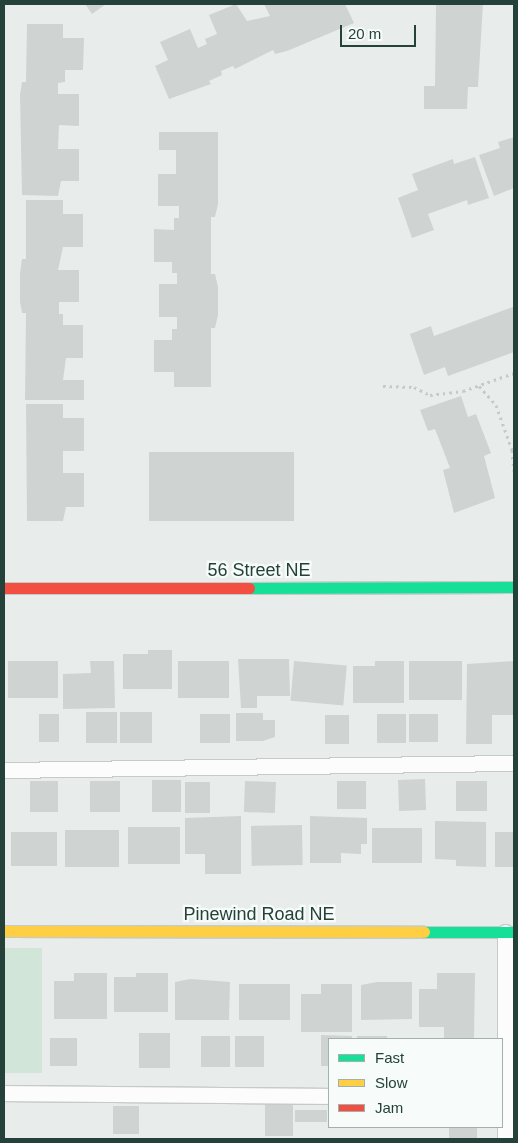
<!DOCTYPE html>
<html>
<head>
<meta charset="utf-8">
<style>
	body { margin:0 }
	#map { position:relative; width:518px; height:1143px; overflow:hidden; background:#e8edeb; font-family:Arial,sans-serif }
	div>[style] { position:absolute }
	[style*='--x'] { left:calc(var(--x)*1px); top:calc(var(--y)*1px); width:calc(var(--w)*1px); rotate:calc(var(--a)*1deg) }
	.green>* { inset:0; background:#d1e6d8; transform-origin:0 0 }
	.building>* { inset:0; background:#cfd4d2; transform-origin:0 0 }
	.path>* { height:3px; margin-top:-1.5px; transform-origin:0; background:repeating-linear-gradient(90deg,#c3ccca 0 2.5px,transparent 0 6.5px) }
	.roads { filter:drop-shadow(1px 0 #c5cac8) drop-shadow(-1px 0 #c5cac8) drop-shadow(0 1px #c5cac8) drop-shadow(0 -1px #c5cac8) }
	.lane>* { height:15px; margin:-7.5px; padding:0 7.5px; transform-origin:7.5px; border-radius:7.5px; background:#fcfcfc }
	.fast>* { height:11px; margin:-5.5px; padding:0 5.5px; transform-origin:5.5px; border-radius:5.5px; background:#16e098 }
	.slow>* { height:11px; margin:-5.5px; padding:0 5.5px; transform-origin:5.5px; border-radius:5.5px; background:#ffcf43 }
	.jam>* { height:11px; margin:-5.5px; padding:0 5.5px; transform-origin:5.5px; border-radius:5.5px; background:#f24e42 }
	span { translate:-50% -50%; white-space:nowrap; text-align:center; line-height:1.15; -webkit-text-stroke:4.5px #f7fbf9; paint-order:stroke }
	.street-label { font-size:18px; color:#24423a }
	.frame { position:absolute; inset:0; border:5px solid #24423a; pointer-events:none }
	.legend { position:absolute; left:328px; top:1038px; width:175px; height:90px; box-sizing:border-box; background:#f7fbf9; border:1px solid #a3b1ad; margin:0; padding:6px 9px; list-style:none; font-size:15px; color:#24423a }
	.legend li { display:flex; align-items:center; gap:10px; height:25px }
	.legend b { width:25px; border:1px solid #a3b1ad }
	.scale { position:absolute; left:340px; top:25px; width:76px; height:22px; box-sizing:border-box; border:2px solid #24423a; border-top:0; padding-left:6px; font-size:15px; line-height:18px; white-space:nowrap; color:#24423a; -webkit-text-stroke:4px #f7fbf9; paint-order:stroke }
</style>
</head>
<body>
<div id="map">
	<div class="green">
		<div style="left:4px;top:948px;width:38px;height:125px"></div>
	</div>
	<div class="building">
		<div style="clip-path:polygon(85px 4px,106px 4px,92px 14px)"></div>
		<div style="clip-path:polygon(236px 4px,247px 21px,270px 16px,264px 4px,345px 4px,354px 23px,287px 51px,275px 54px,273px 50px,235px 69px,233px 66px,221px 71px,222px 75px,209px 81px,211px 84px,169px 99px,155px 66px,168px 60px,160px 42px,190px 29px,198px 48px,207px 44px,205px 39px,217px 34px,209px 15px)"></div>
		<div style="clip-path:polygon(436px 4px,483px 4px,478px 87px,468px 87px,467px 109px,424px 109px,424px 86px,435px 86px)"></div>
		<div style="clip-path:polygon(27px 24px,63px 24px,63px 38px,84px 38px,83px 70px,65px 70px,65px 82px,58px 83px,58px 94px,79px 94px,79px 126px,59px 125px,58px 149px,79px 149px,79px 181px,61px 181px,58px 196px,22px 195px,20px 95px,22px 82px,26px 82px)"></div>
		<div style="clip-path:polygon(159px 132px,218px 132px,218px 204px,215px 217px,211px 217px,211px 274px,215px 274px,218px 287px,218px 315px,215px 328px,211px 328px,211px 387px,174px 387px,174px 372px,154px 372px,154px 340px,172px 340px,172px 329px,177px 329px,177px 317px,159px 317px,159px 284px,177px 284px,177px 273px,172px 273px,172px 262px,154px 262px,154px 229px,174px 230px,174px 218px,179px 218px,179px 206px,158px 206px,158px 174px,176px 174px,176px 150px,159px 150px)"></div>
		<div style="clip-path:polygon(514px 137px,514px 188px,494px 196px,479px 155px,500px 148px,498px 142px)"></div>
		<div style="clip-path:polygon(475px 157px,489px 198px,468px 205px,467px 200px,428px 214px,434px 230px,412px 238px,398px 198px,418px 190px,412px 174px,453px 159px,454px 164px)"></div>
		<div style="clip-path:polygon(26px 200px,63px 200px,63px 214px,83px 214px,83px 247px,63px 247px,58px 270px,79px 270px,79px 302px,59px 302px,59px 314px,63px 314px,63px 325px,83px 325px,83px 358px,66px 358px,63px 380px,84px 380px,84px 400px,25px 400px,26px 313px,22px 313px,20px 302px,20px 273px,22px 259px,26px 259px)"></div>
		<div style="clip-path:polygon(513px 307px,514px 352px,448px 376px,445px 367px,424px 375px,410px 334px,431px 326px,434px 336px)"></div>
		<div style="clip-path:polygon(461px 396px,468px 417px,476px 414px,491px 453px,484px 456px,495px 498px,454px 513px,443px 470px,450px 468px,435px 429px,428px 431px,420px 410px)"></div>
		<div style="clip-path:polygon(26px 404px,63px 404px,63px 418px,84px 418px,84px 451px,63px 451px,63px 473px,84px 473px,84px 507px,66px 507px,63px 521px,27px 521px)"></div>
		<div style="left:149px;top:452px;width:145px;height:69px"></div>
		<div style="clip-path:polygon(148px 650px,172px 650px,172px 689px,123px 689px,123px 654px,148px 654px)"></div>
		<div style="clip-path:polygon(238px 659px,289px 659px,290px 696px,257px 696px,257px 708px,241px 708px)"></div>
		<div style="left:8px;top:661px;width:50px;height:37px"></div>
		<div style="clip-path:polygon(90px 661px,114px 661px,115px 708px,63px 709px,63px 674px,91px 673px)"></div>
		<div style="left:178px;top:661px;width:51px;height:37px"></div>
		<div style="left:294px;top:661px;width:53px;height:40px;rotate:5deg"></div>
		<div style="clip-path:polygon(375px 661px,404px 661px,404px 703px,353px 703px,353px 666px,375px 666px)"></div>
		<div style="left:409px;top:661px;width:53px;height:39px"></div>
		<div style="clip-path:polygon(514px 661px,514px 715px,492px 715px,492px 744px,466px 744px,467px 664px)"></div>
		<div style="left:86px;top:712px;width:31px;height:31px"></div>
		<div style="left:120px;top:712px;width:32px;height:31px"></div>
		<div style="clip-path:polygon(236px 713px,263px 713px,263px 720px,275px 720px,275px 737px,263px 741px,236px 741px)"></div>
		<div style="left:39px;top:714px;width:20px;height:28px"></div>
		<div style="left:200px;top:714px;width:30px;height:29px"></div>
		<div style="left:377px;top:714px;width:29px;height:29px"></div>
		<div style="left:409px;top:714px;width:29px;height:28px"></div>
		<div style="left:325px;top:715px;width:24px;height:29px"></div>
		<div style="left:425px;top:779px;width:31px;height:27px;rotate:88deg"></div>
		<div style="left:152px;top:780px;width:29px;height:32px"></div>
		<div style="left:30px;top:781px;width:28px;height:31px"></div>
		<div style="left:90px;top:781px;width:30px;height:31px"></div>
		<div style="left:245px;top:781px;width:31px;height:31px;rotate:2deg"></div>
		<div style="left:337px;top:781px;width:29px;height:28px"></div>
		<div style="left:456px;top:781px;width:31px;height:30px"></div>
		<div style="left:185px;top:782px;width:25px;height:31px"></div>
		<div style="clip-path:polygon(241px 816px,241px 874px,205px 874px,205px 854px,185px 854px,185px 818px)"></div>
		<div style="clip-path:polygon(310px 816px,367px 818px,367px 844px,361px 844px,361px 854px,341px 853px,341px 863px,310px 863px)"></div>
		<div style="clip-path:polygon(435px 821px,486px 822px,486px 867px,456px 866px,456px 860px,435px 859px)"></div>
		<div style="left:302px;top:825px;width:40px;height:51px;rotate:89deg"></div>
		<div style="left:128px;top:827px;width:52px;height:37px"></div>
		<div style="left:372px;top:828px;width:50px;height:35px"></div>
		<div style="left:65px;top:830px;width:54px;height:37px"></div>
		<div style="left:11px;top:832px;width:46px;height:34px"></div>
		<div style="left:495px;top:832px;width:19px;height:35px"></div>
		<div style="clip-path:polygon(74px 973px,107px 973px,107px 1019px,54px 1019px,54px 981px,74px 981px)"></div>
		<div style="clip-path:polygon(136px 973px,168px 973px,168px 1012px,114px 1012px,114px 977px,136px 977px)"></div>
		<div style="clip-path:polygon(437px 973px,475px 973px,474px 1039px,444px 1039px,444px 1027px,419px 1027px,419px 989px,437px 989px)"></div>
		<div style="clip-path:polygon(190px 979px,230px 982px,229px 1020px,175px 1020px,175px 982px)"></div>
		<div style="clip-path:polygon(377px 982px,412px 982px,412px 1019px,361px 1020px,361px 985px)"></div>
		<div style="left:290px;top:984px;width:36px;height:51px;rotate:90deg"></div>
		<div style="clip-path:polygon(321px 984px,352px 984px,352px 1032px,301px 1032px,301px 994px,321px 994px)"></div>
		<div style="left:139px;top:1033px;width:31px;height:35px"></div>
		<div style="clip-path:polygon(321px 1035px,352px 1036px,352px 1039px,329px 1039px,329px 1066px,321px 1066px)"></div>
		<div style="left:201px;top:1036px;width:29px;height:31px"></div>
		<div style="left:235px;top:1036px;width:29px;height:31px"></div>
		<div style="left:357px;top:1036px;width:30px;height:3px"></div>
		<div style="left:50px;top:1038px;width:27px;height:28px"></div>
		<div style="left:265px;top:1104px;width:28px;height:32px"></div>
		<div style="left:113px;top:1106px;width:26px;height:28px"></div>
		<div style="left:295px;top:1110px;width:32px;height:12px"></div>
		<div style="left:449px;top:1127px;width:28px;height:12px"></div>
	</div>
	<div class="path">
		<div style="--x:383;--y:386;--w:31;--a:2"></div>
		<div style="--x:414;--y:387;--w:18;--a:27"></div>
		<div style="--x:430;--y:395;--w:33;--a:-7"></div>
		<div style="--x:463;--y:391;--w:54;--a:-19.4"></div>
		<div style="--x:479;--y:386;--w:25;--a:48"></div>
		<div style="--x:496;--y:405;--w:48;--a:70.4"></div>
		<div style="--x:512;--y:450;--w:21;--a:85"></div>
	</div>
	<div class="roads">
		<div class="lane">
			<div style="--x:4;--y:770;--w:510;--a:-0.79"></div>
			<div style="--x:505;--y:932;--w:207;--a:90"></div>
			<div style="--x:4;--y:1093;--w:325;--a:0.5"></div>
		</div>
		<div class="fast">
			<div style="--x:249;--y:588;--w:265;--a:-0.2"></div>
			<div style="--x:424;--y:932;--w:90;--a:0"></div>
		</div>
		<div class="slow">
			<div style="--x:4;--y:931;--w:420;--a:0.1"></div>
		</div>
		<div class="jam">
			<div style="--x:4;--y:588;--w:245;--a:0"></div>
		</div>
	</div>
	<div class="street-label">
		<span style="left:259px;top:570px">56 Street NE</span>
		<span style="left:259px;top:914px">Pinewind Road NE</span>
	</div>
	<div class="frame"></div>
	<ul class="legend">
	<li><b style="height:6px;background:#16e098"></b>Fast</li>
	<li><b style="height:6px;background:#ffcf43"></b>Slow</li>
	<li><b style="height:6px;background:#f24e42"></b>Jam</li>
	</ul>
	<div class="scale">20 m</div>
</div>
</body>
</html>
